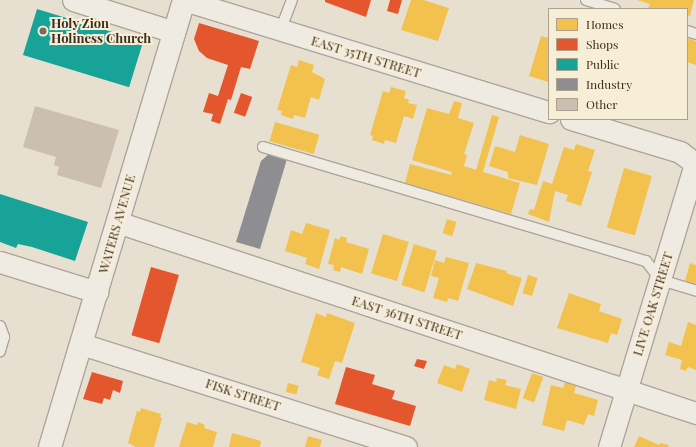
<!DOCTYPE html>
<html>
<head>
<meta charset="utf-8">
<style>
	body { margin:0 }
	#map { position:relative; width:696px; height:447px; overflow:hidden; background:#e7e0d1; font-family:"Playfair Display",serif }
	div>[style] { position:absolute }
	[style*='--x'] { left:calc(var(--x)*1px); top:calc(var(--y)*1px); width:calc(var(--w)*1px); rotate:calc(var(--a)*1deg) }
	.homes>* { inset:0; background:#f2c14e; transform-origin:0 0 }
	.shops>* { inset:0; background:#e4572e; transform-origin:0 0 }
	.public>* { inset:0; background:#17a398; transform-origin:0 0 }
	.industry>* { inset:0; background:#8d8d92 }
	.building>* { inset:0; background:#cbbfb2 }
	.roads { filter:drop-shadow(1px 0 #ada599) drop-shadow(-1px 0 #ada599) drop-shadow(0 1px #ada599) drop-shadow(0 -1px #ada599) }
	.service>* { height:10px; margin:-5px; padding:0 5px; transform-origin:5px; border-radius:5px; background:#efebe3 }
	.minor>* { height:21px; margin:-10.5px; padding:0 10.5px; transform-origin:10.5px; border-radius:10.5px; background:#efebe3 }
	.secondary>* { height:22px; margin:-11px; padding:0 11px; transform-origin:11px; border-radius:11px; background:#efebe3 }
	.dots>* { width:11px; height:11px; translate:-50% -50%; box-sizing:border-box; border:2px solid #f7eed8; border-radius:50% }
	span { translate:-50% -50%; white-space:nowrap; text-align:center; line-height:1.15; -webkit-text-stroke:4px #f7eed8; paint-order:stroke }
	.poi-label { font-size:13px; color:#3d2e20; font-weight:700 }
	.left { translate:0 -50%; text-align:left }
	.street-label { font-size:13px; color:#3d2e20 }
	.legend { position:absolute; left:548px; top:8px; width:140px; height:112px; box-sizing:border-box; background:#f7eed8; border:1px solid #ada18e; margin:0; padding:5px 7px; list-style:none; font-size:12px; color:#3d2e20 }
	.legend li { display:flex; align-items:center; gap:8px; height:20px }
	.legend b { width:20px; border:1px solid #ada18e }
</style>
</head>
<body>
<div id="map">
	<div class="homes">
		<div style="clip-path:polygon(411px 0,423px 0,449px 8px,438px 41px,401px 30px)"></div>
		<div style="clip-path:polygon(637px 0,694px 0,690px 16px,687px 15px,687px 9px,652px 9px,648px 8px,650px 4px)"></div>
		<div style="clip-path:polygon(541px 36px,549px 38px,548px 82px,529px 76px)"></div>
		<div style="clip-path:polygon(687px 38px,696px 41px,696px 65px,687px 62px)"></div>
		<div style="clip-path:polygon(299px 60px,314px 65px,312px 72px,325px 79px,319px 100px,311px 97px,305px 118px,294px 115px,293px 119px,281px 115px,282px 111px,277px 110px,291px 65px,297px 67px)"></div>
		<div style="clip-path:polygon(391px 87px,406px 91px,404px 98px,409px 100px,408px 103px,417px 105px,413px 119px,404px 116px,396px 143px,385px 140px,384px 144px,372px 140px,373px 136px,370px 135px,383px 91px,389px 93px)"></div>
		<div style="clip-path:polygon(454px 101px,462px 103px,458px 118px,474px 123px,464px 154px,467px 155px,464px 166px,476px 170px,492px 115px,499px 117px,483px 172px,520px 183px,511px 214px,405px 183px,410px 164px,451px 175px,452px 172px,412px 160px,427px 108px,449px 114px)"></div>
		<div style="left:275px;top:122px;width:46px;height:20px;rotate:16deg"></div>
		<div style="clip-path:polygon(520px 135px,549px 144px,537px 185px,508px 178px,508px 172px,489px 166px,495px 146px,515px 152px)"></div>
		<div style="clip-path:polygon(576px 144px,595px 150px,588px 171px,592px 172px,581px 206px,566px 201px,568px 195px,555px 191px,549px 222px,528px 214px,530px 209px,534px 210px,543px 181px,552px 184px,564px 147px,574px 150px)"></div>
		<div style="left:624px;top:168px;width:29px;height:62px;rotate:16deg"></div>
		<div style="left:447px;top:219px;width:10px;height:15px;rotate:17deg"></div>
		<div style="clip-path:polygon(306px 223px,330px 230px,319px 269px,305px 264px,307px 258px,285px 251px,291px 230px,302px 234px)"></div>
		<div style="left:383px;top:234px;width:27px;height:41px;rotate:17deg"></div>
		<div style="clip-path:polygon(341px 236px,347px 238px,346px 242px,369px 249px,362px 274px,341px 267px,340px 272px,333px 270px,334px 265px,328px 264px,335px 238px,339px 240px)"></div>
		<div style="left:414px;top:244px;width:24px;height:43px;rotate:17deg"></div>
		<div style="clip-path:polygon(446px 257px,469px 263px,458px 301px,448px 298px,447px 302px,433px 298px,439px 278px,431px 276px,435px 260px,444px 263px)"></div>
		<div style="clip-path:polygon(476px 263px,507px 271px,506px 273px,522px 278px,513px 306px,467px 289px)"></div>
		<div style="clip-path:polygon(690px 263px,696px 265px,696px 284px,685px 281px)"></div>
		<div style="left:528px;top:275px;width:10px;height:19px;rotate:17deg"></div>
		<div style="clip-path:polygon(569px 293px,601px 304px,599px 311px,622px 319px,617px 335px,611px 333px,608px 343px,557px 328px)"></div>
		<div style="clip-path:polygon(316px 313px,326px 317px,327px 313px,355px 323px,342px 363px,335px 361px,329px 379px,317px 375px,320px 368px,301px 362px)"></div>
		<div style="clip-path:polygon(688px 322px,696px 325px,696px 370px,688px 367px,686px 371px,680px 369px,682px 360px,665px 355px,669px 342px,681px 346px)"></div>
		<div style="clip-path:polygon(457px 364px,470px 369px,462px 392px,437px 383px,444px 365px,455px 369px)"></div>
		<div style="left:532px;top:373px;width:12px;height:27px;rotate:20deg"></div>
		<div style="clip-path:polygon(497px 378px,507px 380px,505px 385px,521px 389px,516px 409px,484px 400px,489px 380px,496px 382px)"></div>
		<div style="clip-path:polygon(565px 382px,576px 386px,574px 393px,598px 400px,594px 416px,588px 414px,584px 425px,567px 420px,564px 431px,542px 425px,551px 385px,563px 388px)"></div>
		<div style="left:288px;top:383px;width:11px;height:9px;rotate:15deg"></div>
		<div style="clip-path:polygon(141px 408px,161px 414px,160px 417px,162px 418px,154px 447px,136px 447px,128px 443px,137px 411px,140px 412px)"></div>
		<div style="clip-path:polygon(187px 422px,197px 425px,198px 422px,205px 425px,204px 428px,217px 432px,213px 447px,179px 447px)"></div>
		<div style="clip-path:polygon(232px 433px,261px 441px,260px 447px,229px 447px)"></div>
		<div style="clip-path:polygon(308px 436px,322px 440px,320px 447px,305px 447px)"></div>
		<div style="clip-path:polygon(639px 436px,659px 445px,660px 443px,669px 445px,668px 447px,634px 447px)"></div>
	</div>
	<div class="shops">
		<div style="clip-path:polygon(325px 0,371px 0,366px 17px,325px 2px)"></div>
		<div style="clip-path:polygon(390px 0,402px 0,398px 14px,387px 11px)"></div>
		<div style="clip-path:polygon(199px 23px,259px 41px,250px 69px,241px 67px,231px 100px,228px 99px,220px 124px,211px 121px,213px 114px,203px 112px,209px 93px,218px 96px,228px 65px,207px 58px,199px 51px,194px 39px)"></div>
		<div style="left:241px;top:93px;width:12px;height:21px;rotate:20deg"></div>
		<div style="left:151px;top:267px;width:29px;height:71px;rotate:16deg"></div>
		<div style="clip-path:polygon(417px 359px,427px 361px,424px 369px,414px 366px)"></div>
		<div style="clip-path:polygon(346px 367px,375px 375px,372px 384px,395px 391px,392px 399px,416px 406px,410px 426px,335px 404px)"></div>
		<div style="clip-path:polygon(92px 372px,123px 381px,120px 393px,113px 390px,110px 400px,104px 398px,102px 404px,83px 399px)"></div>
	</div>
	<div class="public">
		<div style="left:37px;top:9px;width:111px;height:48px;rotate:17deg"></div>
		<div style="clip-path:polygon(0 194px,88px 222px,75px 261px,32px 247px,18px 244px,16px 248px,0 242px)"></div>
	</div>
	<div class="industry">
		<div style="clip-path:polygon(269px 154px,287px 159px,260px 249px,236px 242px,261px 161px)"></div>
	</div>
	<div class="building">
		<div style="clip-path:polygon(35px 106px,119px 130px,101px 188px,57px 175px,59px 167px,54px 165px,56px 157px,23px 147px)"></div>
	</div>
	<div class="roads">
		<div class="service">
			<div style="--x:586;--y:0;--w:30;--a:17"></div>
			<div style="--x:280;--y:31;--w:33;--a:-69"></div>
			<div style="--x:687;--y:31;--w:9;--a:18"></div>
			<div style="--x:263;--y:147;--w:400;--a:16.6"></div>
			<div style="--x:646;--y:261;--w:24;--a:52"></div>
			<div style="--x:661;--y:280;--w:37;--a:17"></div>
			<div style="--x:0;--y:326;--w:12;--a:70"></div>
			<div style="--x:4;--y:337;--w:15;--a:106"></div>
		</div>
		<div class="minor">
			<div style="--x:73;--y:0;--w:106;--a:17.6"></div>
			<div style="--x:184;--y:0;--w:382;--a:17.1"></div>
			<div style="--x:571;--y:119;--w:114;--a:16.8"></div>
			<div style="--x:680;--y:152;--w:20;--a:37"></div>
			<div style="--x:117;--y:222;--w:610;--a:18.26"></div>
			<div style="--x:0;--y:262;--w:102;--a:17.2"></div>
			<div style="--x:81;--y:344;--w:341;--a:17.6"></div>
			<div style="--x:609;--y:447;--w:299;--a:-73.1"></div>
		</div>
		<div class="secondary">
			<div style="--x:50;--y:447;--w:467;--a:-73.3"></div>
		</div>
	</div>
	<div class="dots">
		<div style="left:43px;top:31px;background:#786c5e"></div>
	</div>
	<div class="poi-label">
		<span class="left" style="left:51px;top:31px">Holy Zion<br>Holiness Church</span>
	</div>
	<div class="street-label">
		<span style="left:366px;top:57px;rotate:17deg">EAST 35TH STREET</span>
		<span style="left:117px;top:224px;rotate:-74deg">WATERS AVENUE</span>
		<span style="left:653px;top:304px;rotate:-73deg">LIVE OAK STREET</span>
		<span style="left:407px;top:318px;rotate:18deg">EAST 36TH STREET</span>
		<span style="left:243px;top:395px;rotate:18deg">FISK STREET</span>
	</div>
	<ul class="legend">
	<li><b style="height:11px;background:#f2c14e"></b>Homes</li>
	<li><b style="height:11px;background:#e4572e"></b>Shops</li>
	<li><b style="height:11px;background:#17a398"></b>Public</li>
	<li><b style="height:11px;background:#8d8d92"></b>Industry</li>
	<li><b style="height:11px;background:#cbbfb2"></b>Other</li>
	</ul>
</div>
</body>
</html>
